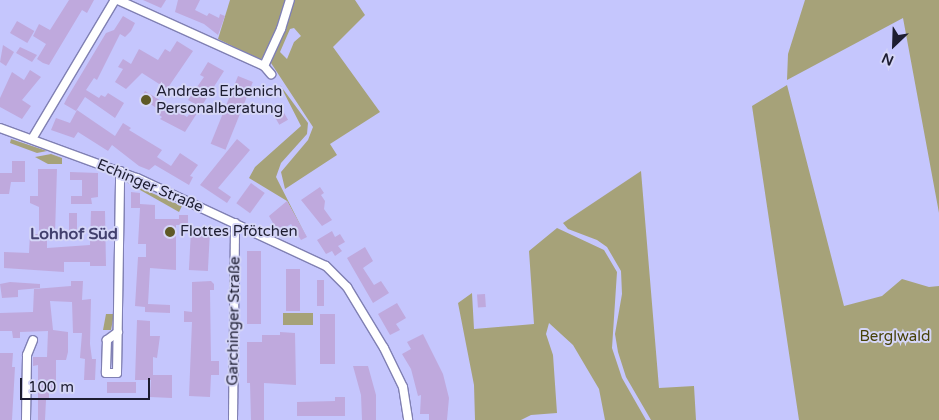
<!DOCTYPE html>
<html>
<head>
<meta charset="utf-8">
<style>
	body { margin:0 }
	#map { position:relative; width:939px; height:420px; overflow:hidden; background:#c5c6fd; font-family:"Varela Round",sans-serif }
	div>[style] { position:absolute }
	[style*='--x'] { left:calc(var(--x)*1px); top:calc(var(--y)*1px); width:calc(var(--w)*1px); rotate:calc(var(--a)*1deg) }
	.green>* { inset:0; background:#a6a279; transform-origin:0 0 }
	.building>* { inset:0; background:#bfa9dd; transform-origin:0 0 }
	.roads { filter:drop-shadow(1px 0 #8080b3) drop-shadow(-1px 0 #8080b3) drop-shadow(0 1px #8080b3) drop-shadow(0 -1px #8080b3) }
	.minor>* { height:8px; margin:-4px; padding:0 4px; transform-origin:4px; border-radius:4px; background:#fff }
	.dots>* { width:14px; height:14px; translate:-50% -50%; box-sizing:border-box; border:2px solid #d5d6f7; border-radius:50% }
	span { translate:-50% -50%; white-space:nowrap; text-align:center; line-height:1.15; -webkit-text-stroke:4px #d5d6f7; paint-order:stroke }
	.poi-label { font-size:15px; color:#1d1d31 }
	.left { translate:0 -50%; text-align:left }
	.street-label { font-size:15px; color:#1d1d31 }
	.park-label { font-size:15px; color:#474208 }
	.neighbourhood-label { font-size:16px; color:#42406e; font-weight:700 }
	.north { position:absolute; left:869px; top:20px; width:50px; height:50px; -webkit-text-stroke:4px #d5d6f7; paint-order:stroke; rotate:204deg; font-size:14px; font-weight:700; line-height:20px; text-align:center; color:#1d1d31 }
	.north::after { content:''; display:block; margin:auto; width:18px; height:22px; background:#1d1d31; clip-path:polygon(50% 0,100% 100%,50% 72%,0 100%) }
	.scale { position:absolute; left:20px; top:378px; width:130px; height:22px; box-sizing:border-box; border:2px solid #1d1d31; border-top:0; padding-left:6px; font-size:15px; line-height:18px; white-space:nowrap; color:#1d1d31; -webkit-text-stroke:4px #d5d6f7; paint-order:stroke }
</style>
</head>
<body>
<div id="map">
	<div class="green">
		<div style="clip-path:polygon(230px 0,288px 0,280px 27px,261px 60px,218px 39px)"></div>
		<div style="clip-path:polygon(evenodd,292px 0,355px 0,365px 15px,333px 47px,380px 112px,330px 144px,337px 155px,285px 189px,281px 172px,308px 140px,313px 127px,269px 60px,292px 0,294px 28px,301px 36px,294px 42px,287px 59px,280px 52px,290px 29px,294px 28px)"></div>
		<div style="clip-path:polygon(805px 0,939px 0,939px 213px,903px 18px,787px 80px,788px 54px)"></div>
		<div style="clip-path:polygon(280px 85px,308px 123px,307px 134px,281px 163px,276px 177px,307px 238px,287px 201px,249px 178px,255px 167px,301px 126px)"></div>
		<div style="clip-path:polygon(787px 85px,844px 306px,882px 296px,902px 279px,929px 287px,939px 286px,939px 420px,799px 420px,752px 106px)"></div>
		<div style="clip-path:polygon(11px 139px,47px 151px,37px 153px,10px 143px)"></div>
		<div style="clip-path:polygon(51px 154px,62px 158px,62px 164px,48px 164px,35px 157px)"></div>
		<div style="clip-path:polygon(641px 171px,659px 388px,694px 386px,696px 420px,651px 420px,626px 377px,618px 352px,615px 334px,622px 294px,621px 271px,607px 247px,597px 240px,568px 229px,563px 223px)"></div>
		<div style="clip-path:polygon(126px 182px,182px 206px,179px 212px)"></div>
		<div style="clip-path:polygon(557px 228px,604px 250px,617px 272px,612px 348px,622px 378px,646px 420px,605px 420px,599px 389px,573px 345px,549px 323px,546px 334px,553px 355px,557px 413px,531px 415px,521px 420px,475px 420px,474px 385px,458px 303px,472px 293px,474px 329px,534px 324px,529px 251px)"></div>
		<div style="left:283px;top:313px;width:30px;height:12px"></div>
		<div style="clip-path:polygon(106px 314px,114px 314px,111px 330px,103px 330px)"></div>
	</div>
	<div class="building">
		<div style="clip-path:polygon(69px 0,94px 0,87px 13px,82px 10px,49px 65px,43px 63px,37px 59px,46px 44px,33px 36px,39px 24px,50px 30px)"></div>
		<div style="clip-path:polygon(143px 0,166px 0,161px 8px)"></div>
		<div style="clip-path:polygon(178px 0,200px 0,195px 10px,207px 16px,209px 13px,219px 18px,220px 14px,225px 16px,218px 35px,204px 24px,175px 12px)"></div>
		<div style="clip-path:polygon(123px 16px,135px 23px,131px 31px,125px 37px,120px 34px,97px 80px,94px 78px,86px 90px,99px 98px,101px 95px,105px 97px,108px 93px,124px 103px,115px 118px,85px 97px,76px 111px,64px 104px,67px 98px,106px 33px,114px 30px)"></div>
		<div style="left:17px;top:21px;width:20px;height:14px;rotate:30deg"></div>
		<div style="clip-path:polygon(177px 41px,193px 51px,167px 89px,142px 73px,126px 89px,115px 82px,123px 69px,118px 67px,123px 59px,131px 64px,139px 49px,158px 60px,165px 49px,170px 52px)"></div>
		<div style="clip-path:polygon(3px 45px,14px 52px,6px 66px,0 62px)"></div>
		<div style="clip-path:polygon(20px 47px,37px 55px,32px 62px,16px 53px)"></div>
		<div style="clip-path:polygon(208px 62px,224px 71px,185px 132px,160px 119px,162px 117px,156px 113px,158px 109px,141px 98px,145px 91px,187px 117px,197px 105px,188px 100px,204px 77px,200px 75px)"></div>
		<div style="clip-path:polygon(30px 70px,41px 77px,22px 100px,31px 106px,22px 119px,0 107px,0 98px,12px 72px,24px 80px)"></div>
		<div style="left:238px;top:76px;width:16px;height:73px;rotate:22deg"></div>
		<div style="left:280px;top:106px;width:16px;height:10px;rotate:60deg"></div>
		<div style="clip-path:polygon(77px 110px,115px 136px,123px 123px,131px 128px,129px 130px,162px 150px,157px 157px,171px 166px,180px 153px,198px 165px,190px 176px,193px 177px,189px 185px,155px 165px,149px 170px,139px 166px,112px 145px,108px 151px,78px 132px,74px 138px,51px 130px,56px 118px,70px 123px)"></div>
		<div style="clip-path:polygon(237px 139px,250px 150px,218px 188px,231px 197px,227px 203px,200px 185px)"></div>
		<div style="clip-path:polygon(12px 161px,25px 161px,25px 182px,11px 182px,9px 194px,0 194px,0 173px,12px 173px)"></div>
		<div style="clip-path:polygon(38px 169px,57px 169px,55px 234px,47px 234px,47px 248px,90px 245px,91px 211px,105px 211px,106px 266px,90px 266px,90px 262px,64px 262px,64px 272px,4px 268px,4px 252px,29px 253px,30px 234px,39px 234px,39px 207px,30px 203px,30px 196px,38px 196px)"></div>
		<div style="clip-path:polygon(70px 172px,98px 173px,98px 197px,91px 198px,92px 204px,71px 204px,71px 196px,82px 196px,82px 180px,70px 180px)"></div>
		<div style="left:251px;top:183px;width:17px;height:25px;rotate:36deg"></div>
		<div style="clip-path:polygon(320px 187px,324px 193px,321px 195px,325px 201px,324px 209px,332px 220px,322px 226px,301px 200px)"></div>
		<div style="clip-path:polygon(131px 192px,140px 193px,140px 208px,140px 204px,155px 205px,155px 219px,179px 219px,179px 215px,188px 215px,188px 225px,176px 225px,176px 270px,150px 268px,148px 304px,170px 305px,170px 313px,145px 312px,145px 307px,135px 306px,138px 257px,146px 257px,146px 244px,138px 244px,140px 208px,131px 208px)"></div>
		<div style="clip-path:polygon(287px 201px,307px 237px,301px 240px,291px 224px,278px 232px,269px 216px)"></div>
		<div style="left:69px;top:213px;width:8px;height:19px"></div>
		<div style="left:191px;top:230px;width:19px;height:40px;rotate:3deg"></div>
		<div style="clip-path:polygon(332px 231px,335px 237px,340px 234px,345px 242px,338px 246px,342px 251px,335px 256px,332px 251px,326px 254px,317px 240px)"></div>
		<div style="clip-path:polygon(365px 247px,373px 261px,363px 268px,374px 285px,381px 281px,389px 293px,373px 303px,347px 258px)"></div>
		<div style="left:247px;top:251px;width:14px;height:73px"></div>
		<div style="left:286px;top:269px;width:14px;height:42px"></div>
		<div style="left:317px;top:280px;width:7px;height:26px"></div>
		<div style="clip-path:polygon(71px 281px,83px 281px,82px 300px,91px 299px,90px 344px,92px 359px,96px 359px,95px 380px,84px 380px,85px 359px,80px 358px,82px 333px,73px 333px,72px 302px,50px 301px,53px 330px,68px 332px,68px 352px,66px 360px,56px 360px,56px 390px,49px 390px,49px 400px,46px 400px,45px 420px,38px 420px,38px 365px,33px 366px,33px 357px,47px 357px,48px 331px,20px 332px,20px 338px,13px 338px,12px 331px,0 331px,0 313px,33px 312px,34px 289px,71px 286px)"></div>
		<div style="clip-path:polygon(211px 281px,214px 284px,214px 290px,210px 290px,211px 361px,219px 361px,219px 375px,211px 375px,210px 397px,189px 396px,192px 322px,184px 322px,184px 311px,192px 312px,192px 282px)"></div>
		<div style="clip-path:polygon(10px 282px,40px 284px,40px 288px,18px 290px,18px 297px,2px 298px,0 284px)"></div>
		<div style="left:485px;top:294px;width:13px;height:8px;rotate:86deg"></div>
		<div style="clip-path:polygon(397px 303px,406px 318px,396px 324px,400px 330px,390px 335px,378px 314px)"></div>
		<div style="left:320px;top:314px;width:15px;height:50px"></div>
		<div style="clip-path:polygon(137px 320px,150px 321px,150px 336px,160px 336px,157px 358px,153px 357px,153px 375px,172px 375px,172px 398px,150px 397px,151px 380px,135px 380px)"></div>
		<div style="clip-path:polygon(280px 332px,295px 333px,296px 385px,264px 383px,264px 420px,251px 420px,250px 383px,247px 383px,247px 342px,262px 342px,262px 335px,280px 335px)"></div>
		<div style="clip-path:polygon(423px 334px,443px 374px,449px 398px,447px 420px,429px 420px,429px 414px,420px 414px,421px 395px,418px 396px,411px 369px,402px 354px,411px 349px,407px 342px)"></div>
		<div style="clip-path:polygon(0 353px,13px 353px,12px 367px,15px 367px,12px 420px,0 420px)"></div>
		<div style="clip-path:polygon(353px 366px,368px 366px,376px 395px,376px 420px,362px 420px,361px 395px)"></div>
		<div style="left:107px;top:382px;width:29px;height:11px"></div>
		<div style="clip-path:polygon(335px 397px,345px 397px,345px 416px,297px 416px,297px 402px,335px 401px)"></div>
	</div>
	<div class="roads">
		<div class="minor">
			<div style="--x:118;--y:0;--w:160;--a:24.3"></div>
			<div style="--x:264;--y:66;--w:11;--a:49"></div>
			<div style="--x:264;--y:66;--w:41;--a:-65.3"></div>
			<div style="--x:281;--y:29;--w:30;--a:-73"></div>
			<div style="--x:0;--y:128;--w:146;--a:20.1"></div>
			<div style="--x:137;--y:178;--w:208;--a:25"></div>
			<div style="--x:326;--y:266;--w:30;--a:45"></div>
			<div style="--x:347;--y:287;--w:71;--a:58.8"></div>
			<div style="--x:384;--y:348;--w:43;--a:64"></div>
			<div style="--x:403;--y:387;--w:33;--a:81"></div>
			<div style="--x:32;--y:139;--w:162;--a:-59.2"></div>
			<div style="--x:118;--y:332;--w:14;--a:144"></div>
			<div style="--x:107;--y:340;--w:33;--a:92"></div>
			<div style="--x:106;--y:373;--w:11;--a:0"></div>
			<div style="--x:117;--y:373;--w:202;--a:-89.1"></div>
			<div style="--x:26;--y:420;--w:65;--a:-89.1"></div>
			<div style="--x:27;--y:355;--w:16;--a:-68"></div>
			<div style="--x:233;--y:420;--w:197;--a:-89.4"></div>
		</div>
	</div>
	<div class="dots">
		<div style="left:146px;top:100px;background:#5e5926"></div>
		<div style="left:170px;top:232px;background:#5e5926"></div>
	</div>
	<div class="poi-label">
		<span class="left" style="left:156px;top:100px">Andreas Erbenich<br>Personalberatung</span>
		<span class="left" style="left:180px;top:232px">Flottes Pfötchen</span>
	</div>
	<div class="street-label">
		<span style="left:150px;top:186px;rotate:23deg">Echinger Straße</span>
		<span style="left:234px;top:321px;rotate:-89deg">Garchinger Straße</span>
	</div>
	<div class="park-label">
		<span style="left:895px;top:337px">Berglwald</span>
	</div>
	<div class="neighbourhood-label">
		<span style="left:74px;top:234px">Lohhof Süd</span>
	</div>
	<div class="north">N</div>
	<div class="scale">100 m</div>
</div>
</body>
</html>
